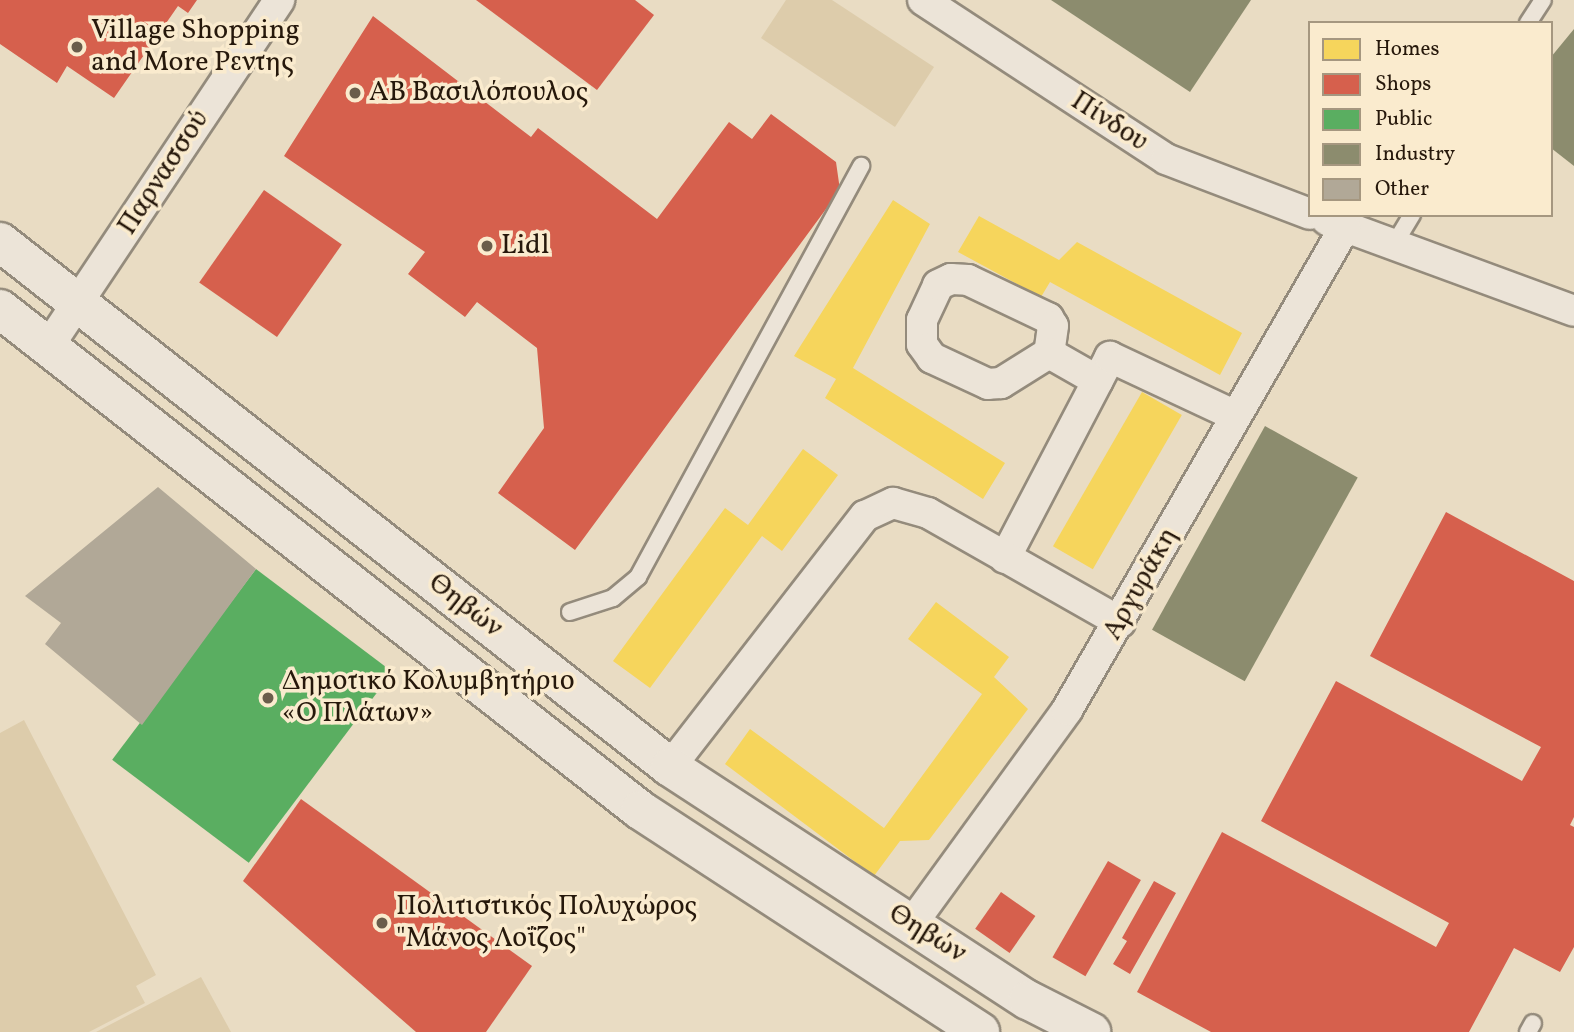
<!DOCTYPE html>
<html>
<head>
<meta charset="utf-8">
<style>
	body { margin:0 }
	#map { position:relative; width:1574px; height:1032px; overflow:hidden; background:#e9dcc3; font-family:Vollkorn,serif }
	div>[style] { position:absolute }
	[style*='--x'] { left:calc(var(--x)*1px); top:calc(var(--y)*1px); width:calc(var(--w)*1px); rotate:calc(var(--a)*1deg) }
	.green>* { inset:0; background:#ddccab }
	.homes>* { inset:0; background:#f6d55c; transform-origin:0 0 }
	.shops>* { inset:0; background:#d6604d; transform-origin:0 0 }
	.public>* { inset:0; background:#5aae61; transform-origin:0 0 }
	.industry>* { inset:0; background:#8c8c6e; transform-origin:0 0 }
	.building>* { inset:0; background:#b1a897 }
	.roads { filter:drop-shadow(2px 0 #948b7c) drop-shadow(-2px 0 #948b7c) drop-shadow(0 2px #948b7c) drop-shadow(0 -2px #948b7c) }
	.service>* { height:16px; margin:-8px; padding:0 8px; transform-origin:8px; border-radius:8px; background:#ece4d8 }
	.minor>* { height:30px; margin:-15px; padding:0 15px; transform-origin:15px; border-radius:15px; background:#ece4d8 }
	.secondary>* { height:38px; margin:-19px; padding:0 19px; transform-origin:19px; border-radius:19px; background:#ece4d8 }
	.dots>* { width:19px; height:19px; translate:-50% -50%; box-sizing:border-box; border:4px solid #faebce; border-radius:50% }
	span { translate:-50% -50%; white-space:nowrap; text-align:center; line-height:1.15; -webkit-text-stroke:7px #faebce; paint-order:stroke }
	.poi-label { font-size:28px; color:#26180b }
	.left { translate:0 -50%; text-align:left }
	.street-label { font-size:28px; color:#26180b }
	.legend { position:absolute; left:1308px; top:21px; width:245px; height:196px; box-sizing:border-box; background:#faebce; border:2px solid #a59780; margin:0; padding:9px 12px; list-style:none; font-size:21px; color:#26180b }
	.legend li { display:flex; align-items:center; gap:14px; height:35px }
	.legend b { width:35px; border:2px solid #a59780 }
</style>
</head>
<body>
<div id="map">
	<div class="green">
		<div style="clip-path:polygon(786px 0,832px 0,934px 67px,895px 127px,761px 38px)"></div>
		<div style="clip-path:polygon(24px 720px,156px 975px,136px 986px,145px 1003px,89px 1032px,0 1032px,0 733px)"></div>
		<div style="clip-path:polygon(201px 977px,231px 1032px,96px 1032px)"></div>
	</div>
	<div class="homes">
		<div style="clip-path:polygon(893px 200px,930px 224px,853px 368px,1005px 463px,983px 499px,825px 398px,836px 379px,794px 356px)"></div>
		<div style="clip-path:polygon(979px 216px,1059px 260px,1077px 242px,1242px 333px,1220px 375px,1050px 282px,1041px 297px,958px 252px)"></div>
		<div style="left:1142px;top:392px;width:46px;height:178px;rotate:30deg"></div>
		<div style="clip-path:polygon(803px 449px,838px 475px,782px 551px,762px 536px,650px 688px,613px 661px,725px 508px,748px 525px)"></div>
		<div style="clip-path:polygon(936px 602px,1009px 657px,994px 677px,1028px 709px,929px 840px,900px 841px,874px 876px,725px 764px,750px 729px,884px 828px,982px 694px,908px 639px)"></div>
	</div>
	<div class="shops">
		<div style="clip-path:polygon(0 0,197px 0,188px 13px,178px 6px,114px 98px,67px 66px,57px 83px,0 44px)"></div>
		<div style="clip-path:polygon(476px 0,635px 0,654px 15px,597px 90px)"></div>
		<div style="clip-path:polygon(373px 16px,531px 137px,538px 128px,657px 219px,729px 122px,752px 139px,771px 114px,836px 162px,840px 190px,575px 550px,498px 493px,544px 428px,537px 348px,477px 302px,465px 317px,408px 274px,425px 252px,284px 156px)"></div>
		<div style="left:264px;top:190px;width:95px;height:113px;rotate:35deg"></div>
		<div style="clip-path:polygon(1446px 512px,1574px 581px,1574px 817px,1570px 825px,1574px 827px,1574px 947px,1560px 972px,1514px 948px,1469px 1032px,1211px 1032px,1137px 992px,1222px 832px,1436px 947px,1449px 923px,1261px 821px,1336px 681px,1522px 781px,1541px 747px,1370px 656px)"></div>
		<div style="clip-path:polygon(301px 799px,532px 966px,486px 1032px,416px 1032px,243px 881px)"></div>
		<div style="left:1108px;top:861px;width:38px;height:111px;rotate:30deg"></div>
		<div style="clip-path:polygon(1154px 881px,1176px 893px,1130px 974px,1113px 964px,1127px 941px,1122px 938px)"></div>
		<div style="left:1001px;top:892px;width:42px;height:45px;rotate:35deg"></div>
	</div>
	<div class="public">
		<div style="left:256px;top:569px;width:171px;height:239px;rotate:37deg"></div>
	</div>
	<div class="industry">
		<div style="clip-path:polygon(1051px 0,1251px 0,1190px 92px)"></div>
		<div style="clip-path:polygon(1574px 29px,1574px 166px,1551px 148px,1551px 57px)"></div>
		<div style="left:1265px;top:426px;width:106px;height:233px;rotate:29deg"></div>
	</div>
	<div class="building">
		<div style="clip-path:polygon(158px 487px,256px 569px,142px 725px,45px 644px,61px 623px,25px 596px)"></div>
	</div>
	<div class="roads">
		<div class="service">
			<div style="--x:1528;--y:23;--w:27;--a:-57"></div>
			<div style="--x:1395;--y:243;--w:33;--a:-59"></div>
			<div style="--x:570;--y:612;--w:45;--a:-18"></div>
			<div style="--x:613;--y:598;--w:33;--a:-40"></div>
			<div style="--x:638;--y:577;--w:468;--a:-61.5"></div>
			<div style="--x:1528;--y:1032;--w:10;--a:-61"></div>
		</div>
		<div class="minor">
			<div style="--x:923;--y:0;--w:290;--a:33.2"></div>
			<div style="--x:1166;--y:159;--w:154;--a:20.9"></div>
			<div style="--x:1327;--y:220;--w:263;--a:20.2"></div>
			<div style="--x:48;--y:347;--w:417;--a:-56.3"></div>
			<div style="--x:1049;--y:353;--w:57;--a:148"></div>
			<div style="--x:1001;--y:383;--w:13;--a:176"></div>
			<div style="--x:988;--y:384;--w:62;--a:-155.1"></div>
			<div style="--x:932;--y:358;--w:17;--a:-126"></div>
			<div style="--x:922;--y:344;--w:24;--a:-90"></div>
			<div style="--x:922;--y:320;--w:38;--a:-65"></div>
			<div style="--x:938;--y:285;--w:14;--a:-25"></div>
			<div style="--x:951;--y:279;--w:17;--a:3"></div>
			<div style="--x:968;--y:280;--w:89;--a:25.4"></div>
			<div style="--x:1048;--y:318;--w:9;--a:58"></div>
			<div style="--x:1053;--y:326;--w:27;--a:98"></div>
			<div style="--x:1049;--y:353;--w:56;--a:29.7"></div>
			<div style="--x:1005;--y:558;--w:227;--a:-62.4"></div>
			<div style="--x:1110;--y:357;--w:137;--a:25.1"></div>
			<div style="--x:670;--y:767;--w:318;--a:-52.2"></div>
			<div style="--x:865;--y:516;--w:31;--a:-25"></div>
			<div style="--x:893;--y:503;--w:36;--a:16"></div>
			<div style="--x:928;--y:513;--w:221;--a:29.6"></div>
			<div style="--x:911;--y:925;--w:266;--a:-54"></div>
			<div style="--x:1067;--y:710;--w:557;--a:-60.08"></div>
		</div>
		<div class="secondary">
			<div style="--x:0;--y:242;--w:851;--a:38.08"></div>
			<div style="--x:670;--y:767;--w:427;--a:33.1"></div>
			<div style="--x:1028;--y:1000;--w:71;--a:26.9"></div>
			<div style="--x:0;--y:309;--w:813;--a:38.05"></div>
			<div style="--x:640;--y:810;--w:406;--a:33.1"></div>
		</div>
	</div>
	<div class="dots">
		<div style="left:77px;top:47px;background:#6a5d4b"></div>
		<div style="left:355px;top:93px;background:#6a5d4b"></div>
		<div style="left:487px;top:246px;background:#6a5d4b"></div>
		<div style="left:268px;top:698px;background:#6a5d4b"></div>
		<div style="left:382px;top:923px;background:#6a5d4b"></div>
	</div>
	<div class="poi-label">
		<span class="left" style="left:91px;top:47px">Village Shopping<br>and More Ρεντης</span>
		<span class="left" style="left:369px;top:93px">ΑΒ Βασιλόπουλος</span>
		<span class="left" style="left:501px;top:246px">Lidl</span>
		<span class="left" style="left:282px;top:698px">Δημοτικό Κολυμβητήριο<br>«Ο Πλάτων»</span>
		<span class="left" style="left:396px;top:923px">Πολιτιστικός Πολυχώρος<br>"Μάνος Λοΐζος"</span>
	</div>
	<div class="street-label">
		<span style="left:1109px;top:122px;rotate:33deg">Πίνδου</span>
		<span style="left:164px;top:173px;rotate:-57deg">Παρνασσού</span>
		<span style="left:1141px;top:584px;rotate:-61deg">Αργυράκη</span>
		<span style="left:465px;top:606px;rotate:38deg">Θηβών</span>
		<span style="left:927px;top:934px;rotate:32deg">Θηβών</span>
	</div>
	<ul class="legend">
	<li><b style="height:19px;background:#f6d55c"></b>Homes</li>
	<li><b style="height:19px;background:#d6604d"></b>Shops</li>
	<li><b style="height:19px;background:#5aae61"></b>Public</li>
	<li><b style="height:19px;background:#8c8c6e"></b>Industry</li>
	<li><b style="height:19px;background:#b1a897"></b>Other</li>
	</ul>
</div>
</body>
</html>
